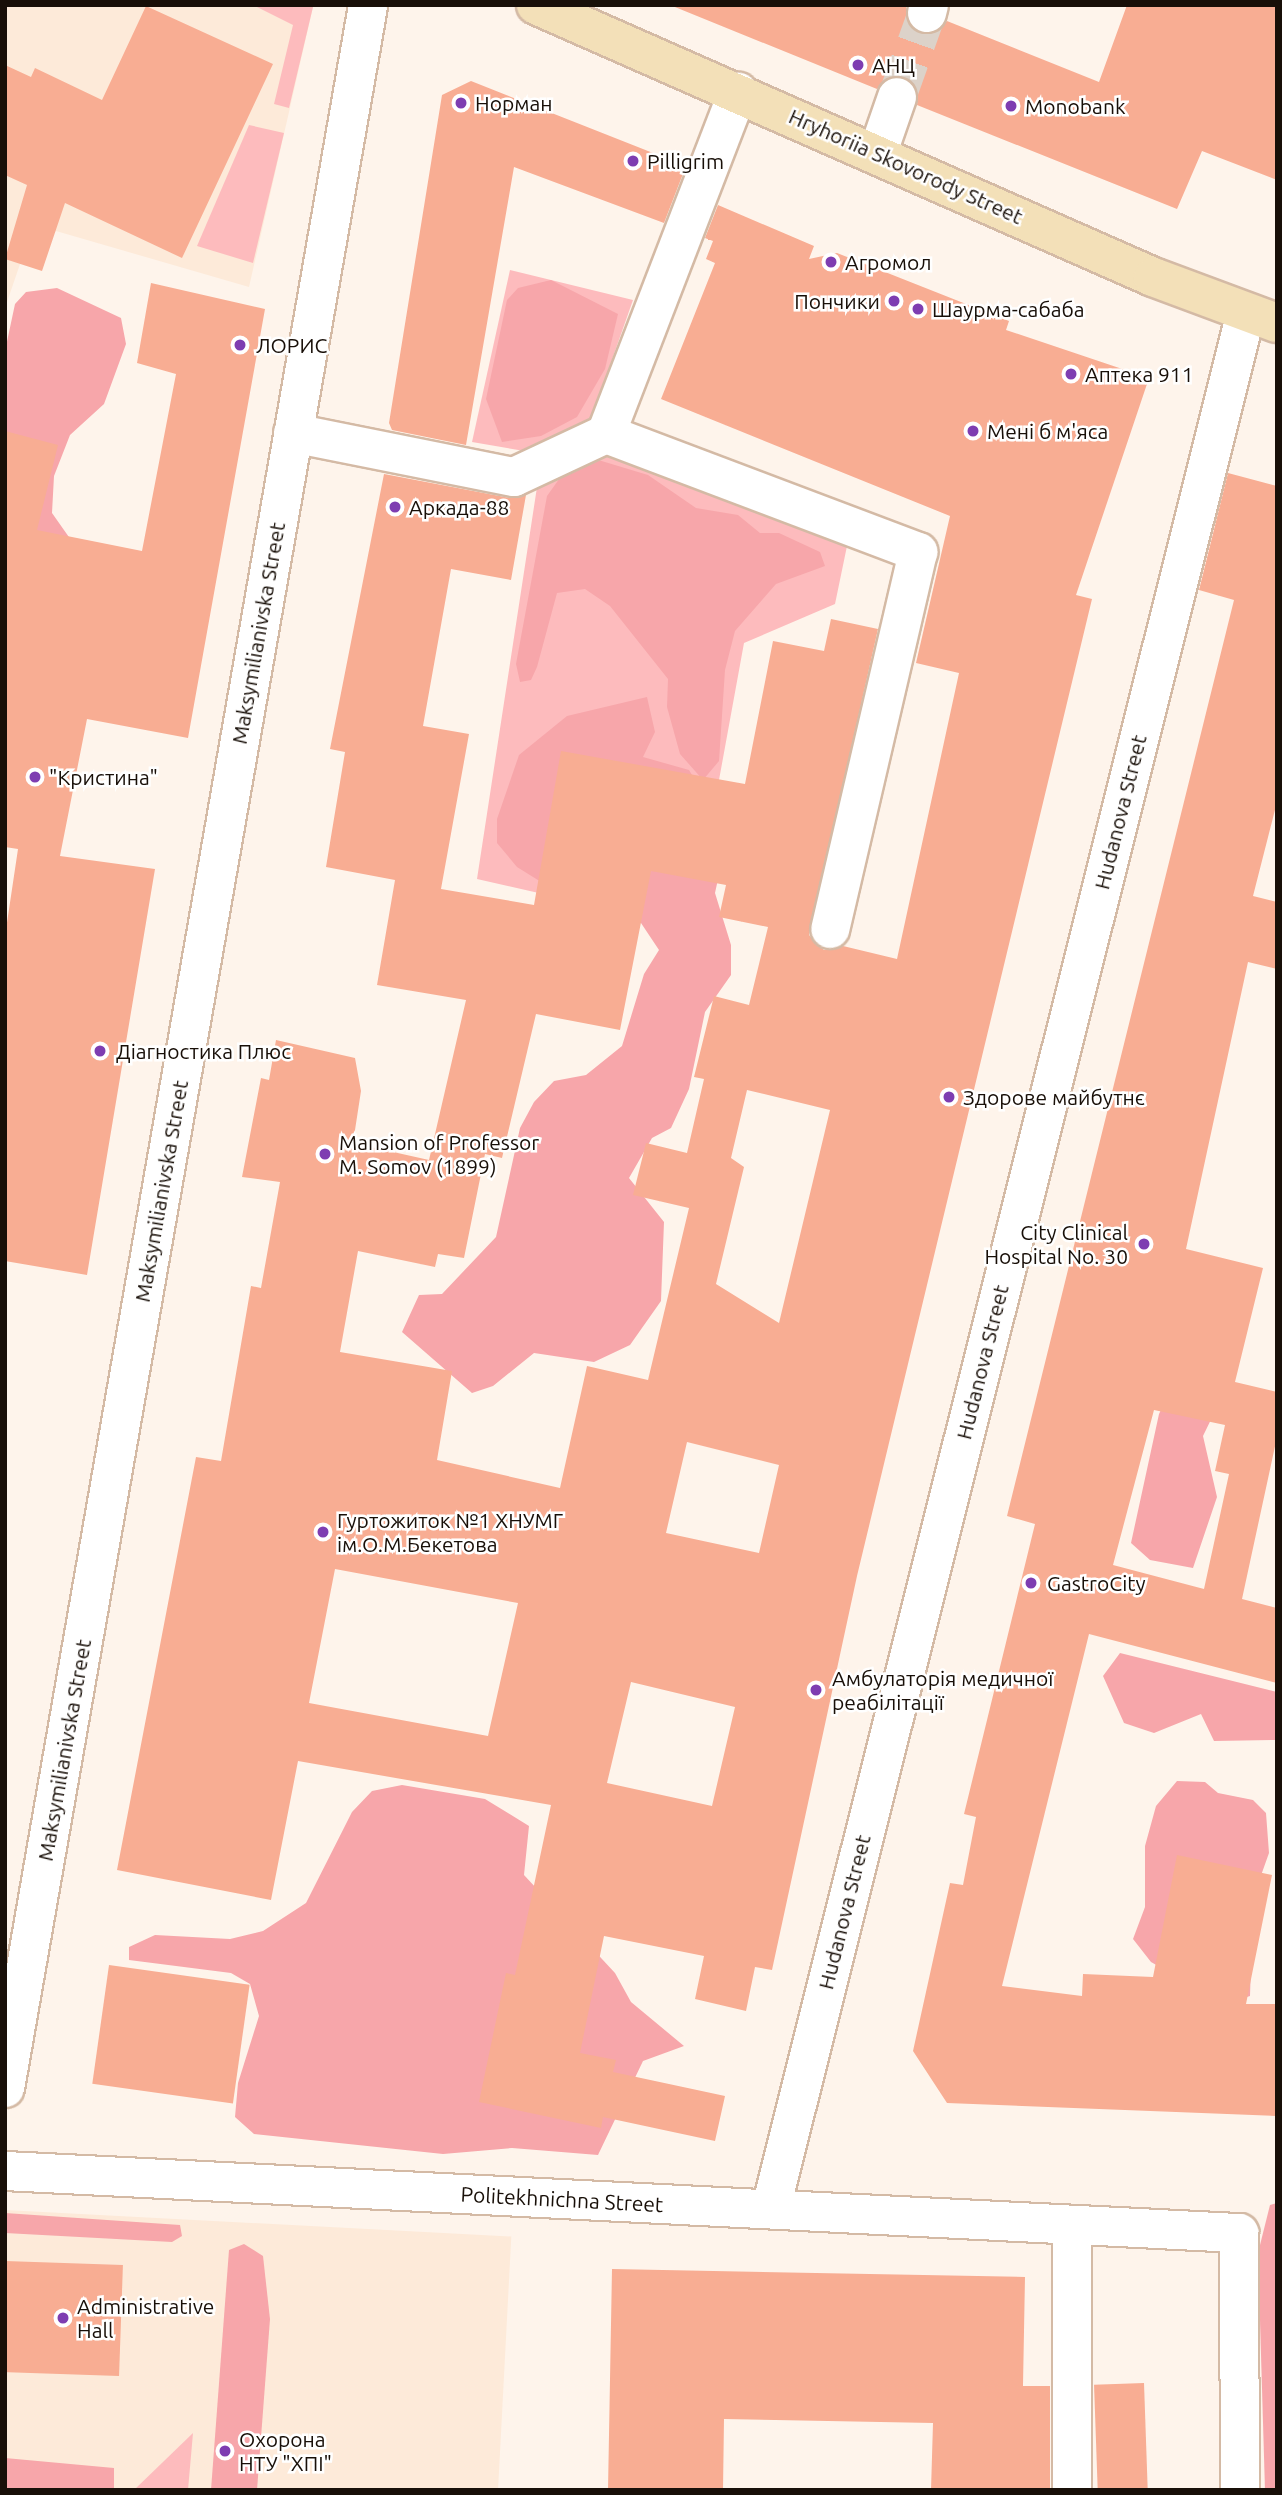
<!DOCTYPE html>
<html>
<head>
<meta charset="utf-8">
<style>
	body { margin:0 }
	#map { position:relative; width:1282px; height:2495px; overflow:hidden; background:#fef4eb; font-family:Ubuntu,sans-serif }
	div>[style] { position:absolute }
	[style*='--x'] { left:calc(var(--x)*1px); top:calc(var(--y)*1px); width:calc(var(--w)*1px); rotate:calc(var(--a)*1deg) }
	.built>* { inset:0; background:#fdead9; transform-origin:0 0 }
	.green>* { inset:0; background:#fdbbbd }
	.forest>* { inset:0; background:#f7a6aa }
	.building>* { inset:0; background:#f8ad93; transform-origin:0 0 }
	.minor-tunnel>* { height:38px; margin-top:-19px; transform-origin:0; background:repeating-linear-gradient(90deg,#dcd2c9 0 38px,transparent 0 57px) }
	.roads { filter:drop-shadow(2px 0 #d4baa5) drop-shadow(-2px 0 #d4baa5) drop-shadow(0 2px #d4baa5) drop-shadow(0 -2px #d4baa5) }
	.minor>* { height:38px; margin:-19px; padding:0 19px; transform-origin:19px; border-radius:19px; background:#fff }
	.major>* { height:38px; margin:-19px; padding:0 19px; transform-origin:19px; border-radius:19px; background:#f3e0b8 }
	.dots>* { width:19px; height:19px; translate:-50% -50%; box-sizing:border-box; border:4px solid #fff; border-radius:50% }
	span { translate:-50% -50%; white-space:nowrap; text-align:center; line-height:1.15; -webkit-text-stroke:5px #fff; paint-order:stroke }
	.poi-label { font-size:21px; color:#180f08 }
	.left { translate:0 -50%; text-align:left }
	.right { translate:-100% -50%; text-align:right }
	.street-label { font-size:21px; color:#180f08 }
	.frame { position:absolute; inset:0; border:7px solid #180f08; pointer-events:none }
</style>
</head>
<body>
<div id="map">
	<div class="built">
		<div style="clip-path:polygon(5px 5px,313px 7px,249px 287px,56px 231px,20px 264px,5px 308px)"></div>
		<div style="left:5px;top:2210px;width:507px;height:280px;rotate:3deg"></div>
	</div>
	<div class="green">
		<div style="clip-path:polygon(253px 5px,313px 7px,289px 108px,274px 104px,293px 25px)"></div>
		<div style="clip-path:polygon(249px 125px,284px 133px,253px 263px,197px 246px)"></div>
		<div style="clip-path:polygon(510px 270px,633px 300px,589px 425px,530px 452px,472px 442px)"></div>
		<div style="clip-path:polygon(590px 448px,847px 546px,835px 604px,744px 643px,692px 928px,477px 879px,539px 474px)"></div>
		<div style="clip-path:polygon(193px 2433px,188px 2490px,134px 2490px)"></div>
	</div>
	<div class="forest">
		<div style="clip-path:polygon(551px 280px,618px 314px,605px 369px,577px 417px,541px 436px,502px 442px,486px 399px,507px 300px,518px 288px)"></div>
		<div style="clip-path:polygon(57px 288px,121px 318px,126px 344px,104px 404px,70px 435px,54px 476px,52px 513px,71px 540px,5px 636px,5px 351px,15px 304px,26px 292px)"></div>
		<div style="clip-path:polygon(595px 459px,648px 475px,696px 508px,738px 515px,760px 533px,779px 533px,820px 552px,825px 566px,776px 584px,735px 631px,725px 670px,719px 761px,703px 780px,680px 754px,667px 707px,668px 679px,610px 606px,585px 589px,557px 593px,537px 667px,531px 680px,520px 682px,516px 664px,547px 496px,562px 475px)"></div>
		<div style="clip-path:polygon(647px 697px,655px 732px,643px 757px,689px 770px,703px 793px,720px 870px,715px 893px,731px 945px,731px 975px,705px 1012px,689px 1089px,671px 1128px,652px 1138px,629px 1178px,664px 1222px,661px 1301px,630px 1345px,594px 1362px,534px 1353px,493px 1386px,472px 1393px,402px 1332px,419px 1295px,442px 1294px,496px 1237px,520px 1128px,534px 1102px,554px 1081px,586px 1075px,622px 1046px,644px 974px,659px 950px,641px 923px,570px 900px,517px 867px,497px 843px,497px 819px,519px 755px,567px 716px)"></div>
		<div style="clip-path:polygon(1174px 1383px,1220px 1401px,1203px 1436px,1217px 1497px,1193px 1568px,1150px 1560px,1131px 1543px,1159px 1414px)"></div>
		<div style="clip-path:polygon(1120px 1653px,1277px 1692px,1277px 1740px,1214px 1741px,1201px 1714px,1154px 1733px,1124px 1723px,1103px 1676px)"></div>
		<div style="clip-path:polygon(1177px 1781px,1205px 1782px,1218px 1793px,1253px 1800px,1266px 1813px,1269px 1853px,1253px 1898px,1250px 1996px,1225px 2004px,1151px 1962px,1133px 1939px,1145px 1907px,1145px 1846px,1156px 1806px)"></div>
		<div style="clip-path:polygon(402px 1785px,485px 1799px,529px 1826px,524px 1875px,615px 1973px,631px 2002px,684px 2046px,643px 2061px,598px 2155px,512px 2148px,443px 2154px,254px 2134px,235px 2117px,238px 2083px,259px 2016px,250px 1984px,231px 1973px,129px 1960px,129px 1947px,155px 1935px,230px 1939px,263px 1931px,306px 1903px,352px 1812px,372px 1791px)"></div>
		<div style="clip-path:polygon(1277px 2203px,1277px 2490px,1265px 2490px,1258px 2253px,1270px 2205px)"></div>
		<div style="clip-path:polygon(5px 2213px,180px 2225px,182px 2236px,172px 2242px,5px 2233px)"></div>
		<div style="clip-path:polygon(244px 2244px,263px 2256px,270px 2319px,257px 2490px,211px 2490px,229px 2250px)"></div>
		<div style="clip-path:polygon(5px 2458px,114px 2468px,114px 2490px,5px 2490px)"></div>
	</div>
	<div class="building">
		<div style="clip-path:polygon(670px 5px,906px 5px,906px 20px,921px 34px,934px 34px,947px 21px,1099px 82px,1127px 5px,1277px 5px,1277px 180px,1202px 151px,1177px 209px,917px 105px,918px 92px,905px 77px,892px 76px,877px 89px)"></div>
		<div style="clip-path:polygon(146px 6px,273px 64px,182px 258px,65px 203px,42px 271px,5px 259px,27px 185px,5px 175px,5px 65px,31px 77px,35px 68px,102px 100px)"></div>
		<div style="clip-path:polygon(471px 81px,686px 166px,664px 223px,514px 167px,466px 445px,392px 430px,389px 423px,442px 95px)"></div>
		<div style="clip-path:polygon(evenodd,718px 205px,814px 246px,809px 259px,837px 253px,1009px 321px,1006px 330px,1149px 378px,1076px 595px,1092px 599px,857px 1576px,772px 1970px,755px 1967px,746px 2011px,695px 1999px,704px 1956px,604px 1936px,580px 2053px,616px 2060px,613px 2072px,725px 2096px,715px 2141px,603px 2117px,601px 2128px,479px 2102px,506px 1973px,515px 1975px,551px 1805px,298px 1761px,271px 1900px,117px 1870px,196px 1457px,221px 1461px,251px 1286px,261px 1288px,280px 1182px,242px 1177px,261px 1078px,269px 1080px,276px 1040px,355px 1058px,361px 1091px,353px 1143px,429px 1160px,466px 1000px,377px 985px,395px 880px,326px 867px,345px 752px,330px 749px,384px 474px,510px 498px,526px 495px,511px 580px,451px 569px,423px 726px,469px 734px,441px 889px,534px 905px,561px 751px,745px 784px,773px 641px,824px 651px,831px 619px,878px 629px,809px 935px,824px 950px,843px 946px,897px 959px,959px 673px,916px 663px,950px 516px,661px 399px,715px 263px,706px 259px,713px 241px,705px 238px,718px 205px,651px 871px,726px 885px,719px 917px,768px 927px,749px 1005px,714px 996px,694px 1077px,704px 1079px,687px 1153px,646px 1143px,633px 1195px,689px 1208px,648px 1380px,587px 1366px,560px 1488px,437px 1460px,452px 1371px,340px 1352px,358px 1251px,435px 1267px,438px 1254px,464px 1258px,485px 1154px,502px 1158px,536px 1014px,620px 1030px,651px 871px,718px 205px,747px 1090px,830px 1110px,779px 1323px,716px 1284px,744px 1167px,731px 1158px,747px 1090px,718px 205px,687px 1442px,779px 1465px,759px 1553px,666px 1533px,687px 1442px,718px 205px,335px 1569px,518px 1603px,488px 1736px,309px 1703px,335px 1569px,718px 205px,631px 1682px,735px 1707px,712px 1806px,607px 1783px,631px 1682px)"></div>
		<div style="clip-path:polygon(151px 283px,265px 309px,188px 738px,87px 719px,60px 856px,155px 869px,87px 1275px,5px 1261px,5px 936px,18px 849px,5px 847px,5px 431px,58px 445px,37px 530px,142px 551px,176px 374px,137px 363px)"></div>
		<div style="clip-path:polygon(evenodd,1228px 473px,1277px 486px,1277px 802px,1253px 896px,1277px 902px,1277px 969px,1248px 962px,1186px 1249px,1263px 1268px,1235px 1382px,1277px 1392px,1277px 1437px,1242px 1599px,1277px 1608px,1277px 1683px,1089px 1634px,1002px 1986px,1082px 1996px,1083px 1974px,1153px 1977px,1177px 1855px,1272px 1875px,1246px 2004px,1277px 2004px,1277px 2116px,947px 2103px,913px 2051px,950px 1883px,963px 1885px,976px 1817px,964px 1814px,1035px 1524px,1007px 1516px,1234px 600px,1199px 590px,1228px 473px,1154px 1410px,1225px 1425px,1215px 1471px,1229px 1474px,1204px 1589px,1113px 1565px,1154px 1410px)"></div>
		<div style="left:109px;top:1965px;width:142px;height:120px;rotate:8deg"></div>
		<div style="left:5px;top:2261px;width:118px;height:111px;rotate:2deg"></div>
		<div style="clip-path:polygon(612px 2269px,1025px 2277px,1023px 2386px,1050px 2386px,1050px 2490px,931px 2490px,933px 2423px,724px 2419px,723px 2490px,608px 2490px)"></div>
		<div style="left:1144px;top:2383px;width:107px;height:50px;rotate:88deg"></div>
	</div>
	<div class="minor-tunnel">
		<div style="--x:897;--y:97;--w:89;--a:-70.3"></div>
	</div>
	<div class="roads">
		<div class="minor">
			<div style="--x:927;--y:13;--w:8;--a:-76"></div>
			<div style="--x:878;--y:152;--w:58;--a:-70.9"></div>
			<div style="--x:293;--y:433;--w:225;--a:11.3"></div>
			<div style="--x:514;--y:477;--w:102;--a:-25.1"></div>
			<div style="--x:606;--y:434;--w:334;--a:20.7"></div>
			<div style="--x:918;--y:552;--w:387;--a:103.1"></div>
			<div style="--x:606;--y:434;--w:367;--a:-68.9"></div>
			<div style="--x:5;--y:2088;--w:2114;--a:-80.11"></div>
			<div style="--x:5;--y:2171;--w:1236;--a:2.88"></div>
			<div style="--x:1239;--y:2233;--w:257;--a:89.8"></div>
			<div style="--x:771;--y:2208;--w:1954;--a:-75.93"></div>
			<div style="--x:1072;--y:2490;--w:264;--a:-90"></div>
		</div>
		<div class="major">
			<div style="--x:536;--y:5;--w:674;--a:23.79"></div>
			<div style="--x:1153;--y:277;--w:132;--a:20.4"></div>
		</div>
	</div>
	<div class="dots">
		<div style="left:858px;top:65px;background:#7e3db1"></div>
		<div style="left:461px;top:103px;background:#7e3db1"></div>
		<div style="left:1011px;top:106px;background:#7e3db1"></div>
		<div style="left:633px;top:161px;background:#7e3db1"></div>
		<div style="left:831px;top:262px;background:#7e3db1"></div>
		<div style="left:894px;top:301px;background:#7e3db1"></div>
		<div style="left:918px;top:309px;background:#7e3db1"></div>
		<div style="left:240px;top:345px;background:#7e3db1"></div>
		<div style="left:1071px;top:374px;background:#7e3db1"></div>
		<div style="left:973px;top:431px;background:#7e3db1"></div>
		<div style="left:395px;top:507px;background:#7e3db1"></div>
		<div style="left:35px;top:777px;background:#7e3db1"></div>
		<div style="left:100px;top:1051px;background:#7e3db1"></div>
		<div style="left:949px;top:1097px;background:#7e3db1"></div>
		<div style="left:325px;top:1154px;background:#7e3db1"></div>
		<div style="left:1144px;top:1244px;background:#7e3db1"></div>
		<div style="left:323px;top:1532px;background:#7e3db1"></div>
		<div style="left:1031px;top:1583px;background:#7e3db1"></div>
		<div style="left:816px;top:1690px;background:#7e3db1"></div>
		<div style="left:63px;top:2318px;background:#7e3db1"></div>
		<div style="left:225px;top:2451px;background:#7e3db1"></div>
	</div>
	<div class="poi-label">
		<span class="left" style="left:872px;top:65px">АНЦ</span>
		<span class="left" style="left:475px;top:103px">Норман</span>
		<span class="left" style="left:1025px;top:106px">Monobank</span>
		<span class="left" style="left:647px;top:161px">Pilligrim</span>
		<span class="left" style="left:845px;top:262px">Агромол</span>
		<span class="right" style="left:880px;top:301px">Пончики</span>
		<span class="left" style="left:932px;top:309px">Шаурма-сабаба</span>
		<span class="left" style="left:256px;top:345px">ЛОРИС</span>
		<span class="left" style="left:1085px;top:374px">Аптека 911</span>
		<span class="left" style="left:987px;top:431px">Мені б м'яса</span>
		<span class="left" style="left:409px;top:507px">Аркада-88</span>
		<span class="left" style="left:49px;top:777px">"Кристина"</span>
		<span class="left" style="left:116px;top:1051px">Діагностика Плюс</span>
		<span class="left" style="left:963px;top:1097px">Здорове майбутнє</span>
		<span class="left" style="left:339px;top:1154px">Mansion of Professor<br>M. Somov (1899)</span>
		<span class="right" style="left:1128px;top:1244px">City Clinical<br>Hospital No. 30</span>
		<span class="left" style="left:337px;top:1532px">Гуртожиток №1 ХНУМГ<br>ім.О.М.Бекетова</span>
		<span class="left" style="left:1047px;top:1583px">GastroCity</span>
		<span class="left" style="left:832px;top:1690px">Амбулаторія медичної<br>реабілітації</span>
		<span class="left" style="left:77px;top:2318px">Administrative<br>Hall</span>
		<span class="left" style="left:239px;top:2451px">Охорона<br>НТУ "ХПІ"</span>
	</div>
	<div class="street-label">
		<span style="left:906px;top:166px;rotate:24deg">Hryhoriia Skovorody Street</span>
		<span style="left:258px;top:633px;rotate:-80deg">Maksymilianivska Street</span>
		<span style="left:1120px;top:812px;rotate:-76deg">Hudanova Street</span>
		<span style="left:161px;top:1191px;rotate:-80deg">Maksymilianivska Street</span>
		<span style="left:982px;top:1362px;rotate:-76deg">Hudanova Street</span>
		<span style="left:64px;top:1750px;rotate:-80deg">Maksymilianivska Street</span>
		<span style="left:844px;top:1912px;rotate:-76deg">Hudanova Street</span>
		<span style="left:562px;top:2199px;rotate:3deg">Politekhnichna Street</span>
	</div>
	<div class="frame"></div>
</div>
</body>
</html>
